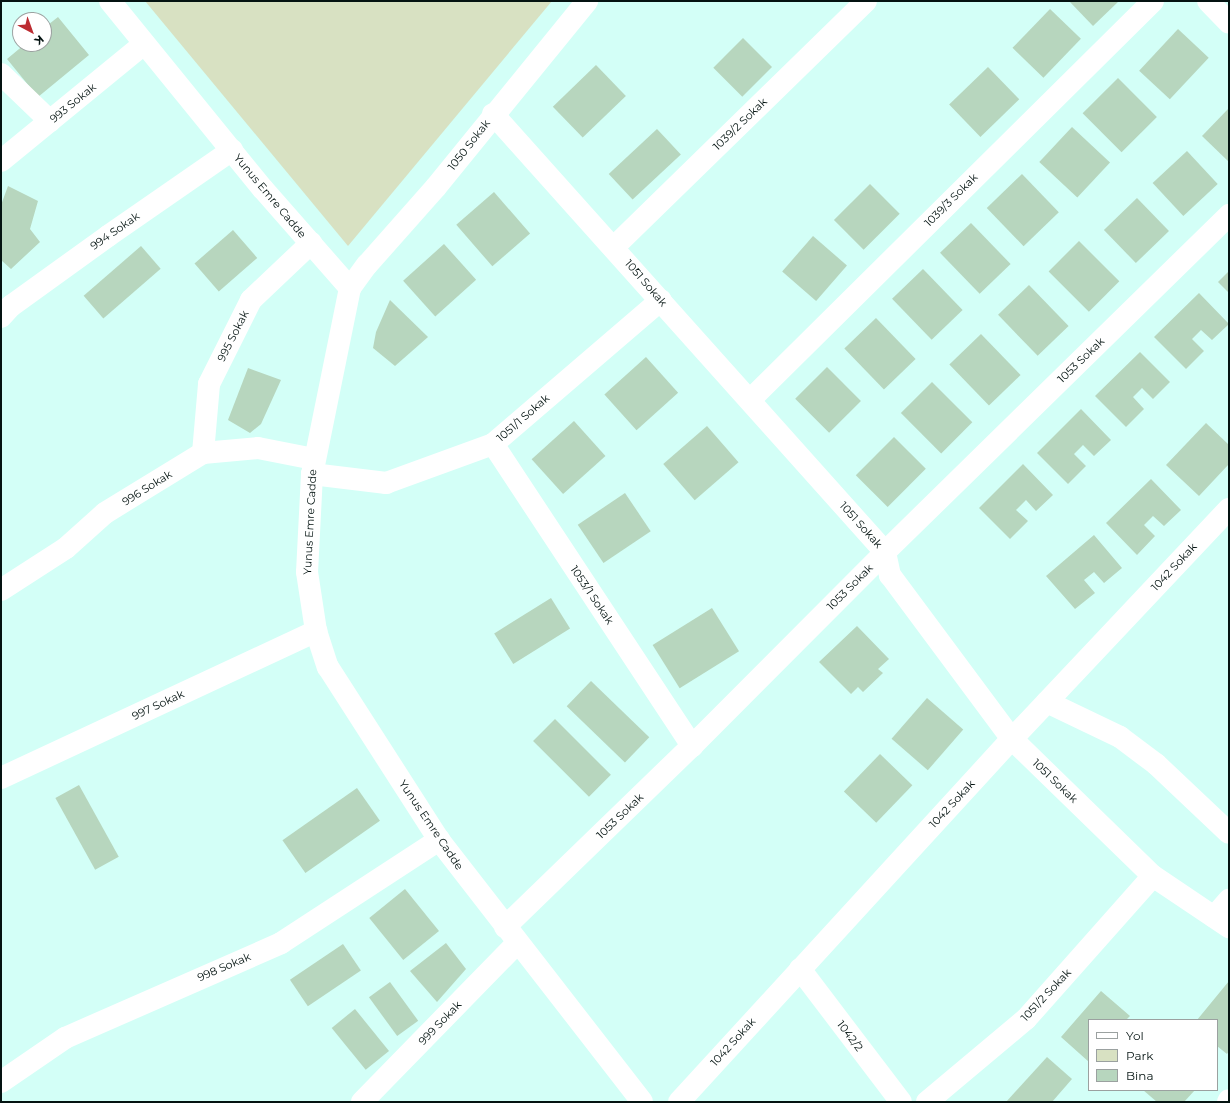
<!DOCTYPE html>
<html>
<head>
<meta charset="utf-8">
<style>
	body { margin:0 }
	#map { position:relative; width:1230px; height:1103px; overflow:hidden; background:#d3fff7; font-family:Montserrat,sans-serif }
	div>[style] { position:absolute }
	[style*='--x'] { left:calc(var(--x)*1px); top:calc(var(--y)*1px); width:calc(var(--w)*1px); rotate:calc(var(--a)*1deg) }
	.green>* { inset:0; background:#d8e1c2 }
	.building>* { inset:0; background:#b7d6be; transform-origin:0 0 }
	.minor>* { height:22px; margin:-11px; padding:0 11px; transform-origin:11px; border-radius:11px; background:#fff }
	span { translate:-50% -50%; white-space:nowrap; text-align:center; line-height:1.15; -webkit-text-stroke:3px #fff; paint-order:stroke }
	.street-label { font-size:11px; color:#041311 }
	.frame { position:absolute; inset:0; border:2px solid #041311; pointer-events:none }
	.legend { position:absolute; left:1088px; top:1019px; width:130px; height:72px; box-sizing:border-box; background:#fff; border:1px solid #9ba1a0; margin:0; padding:5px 7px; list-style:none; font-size:12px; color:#041311 }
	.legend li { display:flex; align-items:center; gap:8px; height:20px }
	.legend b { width:20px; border:1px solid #9ba1a0 }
	.north { position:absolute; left:12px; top:12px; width:40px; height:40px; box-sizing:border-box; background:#fff; border:1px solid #9ba1a0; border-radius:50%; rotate:139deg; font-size:11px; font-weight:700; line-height:16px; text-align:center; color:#041311 }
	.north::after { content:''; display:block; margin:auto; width:14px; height:18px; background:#bc2c32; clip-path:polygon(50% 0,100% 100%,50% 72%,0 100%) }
</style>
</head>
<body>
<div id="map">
	<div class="green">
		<div style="clip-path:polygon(145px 1px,552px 1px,348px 246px)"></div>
	</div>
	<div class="building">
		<div style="clip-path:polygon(1069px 1px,1119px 1px,1093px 26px)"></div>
		<div style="left:1050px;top:9px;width:43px;height:54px;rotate:44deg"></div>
		<div style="clip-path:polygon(58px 17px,89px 55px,38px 97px,7px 59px,25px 44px,44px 44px,44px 28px)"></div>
		<div style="left:1178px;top:29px;width:42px;height:57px;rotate:43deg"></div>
		<div style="left:743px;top:38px;width:41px;height:42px;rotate:45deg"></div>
		<div style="left:596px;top:65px;width:43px;height:60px;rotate:46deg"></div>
		<div style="left:988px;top:67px;width:45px;height:54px;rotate:46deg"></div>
		<div style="left:1118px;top:78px;width:55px;height:50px;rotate:45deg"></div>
		<div style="clip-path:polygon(1229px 108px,1229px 162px,1202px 136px)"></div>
		<div style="left:1072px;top:127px;width:52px;height:48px;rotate:43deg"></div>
		<div style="left:657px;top:129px;width:35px;height:66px;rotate:47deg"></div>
		<div style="left:1187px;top:151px;width:45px;height:47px;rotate:47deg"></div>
		<div style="left:1022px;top:174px;width:53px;height:49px;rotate:46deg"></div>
		<div style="left:870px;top:184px;width:42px;height:51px;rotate:45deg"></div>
		<div style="clip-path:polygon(8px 186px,38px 201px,30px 229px,40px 242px,11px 269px,1px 260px,1px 205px)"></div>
		<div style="left:494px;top:192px;width:55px;height:50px;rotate:49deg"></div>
		<div style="left:1137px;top:198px;width:46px;height:46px;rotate:46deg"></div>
		<div style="left:971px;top:223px;width:57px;height:43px;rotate:46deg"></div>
		<div style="left:233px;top:230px;width:37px;height:51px;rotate:49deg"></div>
		<div style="left:813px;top:236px;width:45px;height:47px;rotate:41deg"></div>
		<div style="left:1079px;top:241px;width:57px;height:43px;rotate:45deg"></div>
		<div style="left:444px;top:244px;width:48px;height:55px;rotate:48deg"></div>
		<div style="left:141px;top:246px;width:30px;height:76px;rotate:49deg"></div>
		<div style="left:923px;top:269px;width:57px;height:43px;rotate:46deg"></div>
		<div style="clip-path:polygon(1229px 271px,1229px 293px,1218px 282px)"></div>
		<div style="left:1029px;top:285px;width:57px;height:43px;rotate:46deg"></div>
		<div style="clip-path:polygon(1199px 293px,1229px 324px,1212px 340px,1201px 330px,1192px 339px,1204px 351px,1186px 369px,1154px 337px)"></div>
		<div style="clip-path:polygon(390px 300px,428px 337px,395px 366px,373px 348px,376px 332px)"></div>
		<div style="left:876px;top:318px;width:57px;height:44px;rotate:46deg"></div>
		<div style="left:981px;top:334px;width:57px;height:44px;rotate:46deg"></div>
		<div style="clip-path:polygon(1140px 352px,1170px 382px,1153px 399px,1142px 388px,1133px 397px,1144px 409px,1126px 427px,1095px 396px)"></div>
		<div style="left:646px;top:357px;width:48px;height:56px;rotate:48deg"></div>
		<div style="left:827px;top:367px;width:48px;height:45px;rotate:45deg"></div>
		<div style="clip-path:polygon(248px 368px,281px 380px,261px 424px,250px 433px,228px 420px)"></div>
		<div style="left:932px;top:382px;width:57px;height:44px;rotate:45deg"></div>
		<div style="clip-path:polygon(1081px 409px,1111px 440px,1094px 456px,1083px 445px,1074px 454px,1086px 466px,1068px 484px,1037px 453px)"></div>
		<div style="left:574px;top:421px;width:47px;height:57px;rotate:48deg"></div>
		<div style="clip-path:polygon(1206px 423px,1229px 445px,1229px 464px,1199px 496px,1166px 465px)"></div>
		<div style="left:707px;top:426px;width:48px;height:58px;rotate:49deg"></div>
		<div style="left:894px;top:437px;width:45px;height:54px;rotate:45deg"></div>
		<div style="clip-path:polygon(1023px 464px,1053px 495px,1036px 511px,1026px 500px,1016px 510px,1028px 521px,1010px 539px,979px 508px)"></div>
		<div style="clip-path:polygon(1151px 479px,1181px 510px,1164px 526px,1153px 516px,1144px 525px,1155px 536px,1137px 555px,1106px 523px)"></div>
		<div style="left:625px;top:493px;width:46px;height:57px;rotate:56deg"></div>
		<div style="clip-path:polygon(1094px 535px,1122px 568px,1104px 583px,1094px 572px,1084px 580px,1095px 593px,1075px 609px,1046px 576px)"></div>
		<div style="left:551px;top:598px;width:36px;height:67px;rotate:58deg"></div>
		<div style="left:712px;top:608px;width:51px;height:70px;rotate:58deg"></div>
		<div style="clip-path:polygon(857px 626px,889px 659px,878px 669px,883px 673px,863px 692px,858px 687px,851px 694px,819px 662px)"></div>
		<div style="left:591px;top:681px;width:81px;height:35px;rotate:44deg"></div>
		<div style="left:927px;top:698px;width:48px;height:54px;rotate:41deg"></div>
		<div style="left:555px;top:719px;width:79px;height:31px;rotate:45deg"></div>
		<div style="left:880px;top:754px;width:45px;height:52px;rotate:44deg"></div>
		<div style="left:79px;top:785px;width:82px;height:27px;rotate:61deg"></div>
		<div style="left:357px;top:788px;width:40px;height:91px;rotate:55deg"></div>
		<div style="left:405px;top:889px;width:54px;height:46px;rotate:51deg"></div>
		<div style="clip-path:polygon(446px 943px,466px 969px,437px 1002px,410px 971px)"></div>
		<div style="left:343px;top:944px;width:32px;height:64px;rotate:56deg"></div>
		<div style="clip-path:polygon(1229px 981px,1229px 1051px,1227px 1054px,1217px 1046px,1217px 1020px,1197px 1020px)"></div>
		<div style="left:390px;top:982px;width:48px;height:26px;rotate:54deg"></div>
		<div style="clip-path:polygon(1101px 991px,1130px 1016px,1126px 1020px,1089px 1020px,1089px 1062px,1061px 1037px)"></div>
		<div style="left:355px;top:1009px;width:54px;height:30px;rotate:51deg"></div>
		<div style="clip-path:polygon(1047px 1057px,1072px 1079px,1052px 1102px,1006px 1102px)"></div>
		<div style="clip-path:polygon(1143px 1090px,1195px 1090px,1184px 1102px,1157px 1102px)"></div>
	</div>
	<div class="minor">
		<div style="--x:110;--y:1;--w:242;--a:50.9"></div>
		<div style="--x:263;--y:189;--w:132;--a:48.7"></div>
		<div style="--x:350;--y:288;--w:190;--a:101.5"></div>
		<div style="--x:312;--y:474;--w:98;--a:92.9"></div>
		<div style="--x:307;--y:572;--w:60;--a:81.3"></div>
		<div style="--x:316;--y:631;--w:38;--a:72"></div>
		<div style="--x:328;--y:667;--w:206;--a:57.3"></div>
		<div style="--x:439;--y:840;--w:331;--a:52.2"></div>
		<div style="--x:1208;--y:1;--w:30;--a:46"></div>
		<div style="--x:1;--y:74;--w:68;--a:43.8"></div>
		<div style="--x:493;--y:114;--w:588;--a:48.17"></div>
		<div style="--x:885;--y:552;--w:24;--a:78"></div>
		<div style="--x:890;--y:575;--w:204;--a:53.4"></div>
		<div style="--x:1012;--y:739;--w:197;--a:44.2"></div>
		<div style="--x:1153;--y:876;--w:92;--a:33.9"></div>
		<div style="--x:1;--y:161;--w:185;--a:-39.3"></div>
		<div style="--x:614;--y:247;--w:352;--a:-44.3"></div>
		<div style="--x:350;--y:288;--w:29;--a:-54"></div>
		<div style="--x:367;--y:265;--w:104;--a:-48.5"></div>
		<div style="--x:436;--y:187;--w:240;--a:-50.9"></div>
		<div style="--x:1;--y:317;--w:15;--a:-48"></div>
		<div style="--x:11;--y:306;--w:120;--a:-35.8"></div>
		<div style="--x:108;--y:236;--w:151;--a:-34.7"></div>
		<div style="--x:750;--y:400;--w:567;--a:-44.71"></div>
		<div style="--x:493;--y:444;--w:362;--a:56.6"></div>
		<div style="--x:203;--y:453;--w:69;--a:-85"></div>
		<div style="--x:209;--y:384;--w:94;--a:-63.4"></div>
		<div style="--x:251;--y:300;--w:83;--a:-43.5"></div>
		<div style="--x:312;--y:474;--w:75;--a:6.9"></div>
		<div style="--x:386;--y:483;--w:114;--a:-20"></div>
		<div style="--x:493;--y:444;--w:221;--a:-40.6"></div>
		<div style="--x:1;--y:590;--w:77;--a:-32.9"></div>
		<div style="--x:66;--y:548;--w:52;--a:-41.9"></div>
		<div style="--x:105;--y:513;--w:115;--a:-31.5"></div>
		<div style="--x:203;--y:453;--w:55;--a:-5.2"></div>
		<div style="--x:258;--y:448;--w:57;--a:11.1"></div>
		<div style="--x:1047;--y:702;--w:81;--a:25.6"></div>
		<div style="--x:1120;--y:737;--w:45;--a:36.9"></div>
		<div style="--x:1156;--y:764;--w:100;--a:43.4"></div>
		<div style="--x:1;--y:778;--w:348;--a:-25"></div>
		<div style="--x:1214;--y:917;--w:23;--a:-49"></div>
		<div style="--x:505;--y:927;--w:260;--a:-44.1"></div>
		<div style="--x:692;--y:746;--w:274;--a:-45.1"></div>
		<div style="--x:885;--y:552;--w:482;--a:-44.4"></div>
		<div style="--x:800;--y:969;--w:167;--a:52.8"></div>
		<div style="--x:1;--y:1082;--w:78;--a:-34.5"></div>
		<div style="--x:65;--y:1038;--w:236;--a:-23.7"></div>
		<div style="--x:281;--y:943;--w:189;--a:-33.1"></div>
		<div style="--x:362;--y:1102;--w:222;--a:-45.7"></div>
		<div style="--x:679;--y:1102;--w:493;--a:-47.5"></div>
		<div style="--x:1012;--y:739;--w:316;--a:-46.7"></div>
		<div style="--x:927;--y:1102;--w:129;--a:-40"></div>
		<div style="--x:1026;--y:1019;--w:191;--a:-48.4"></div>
		<div style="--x:1228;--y:1102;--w:2;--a:-63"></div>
	</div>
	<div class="street-label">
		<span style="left:73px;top:103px;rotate:-39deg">993 Sokak</span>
		<span style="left:740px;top:124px;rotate:-44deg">1039/2 Sokak</span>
		<span style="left:469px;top:145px;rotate:-52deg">1050 Sokak</span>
		<span style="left:270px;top:196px;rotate:50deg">Yunus Emre Cadde</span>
		<span style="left:951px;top:200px;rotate:-45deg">1039/3 Sokak</span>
		<span style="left:115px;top:231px;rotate:-35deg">994 Sokak</span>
		<span style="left:646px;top:283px;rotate:49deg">1051 Sokak</span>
		<span style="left:233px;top:336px;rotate:-63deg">995 Sokak</span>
		<span style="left:1081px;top:360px;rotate:-44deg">1053 Sokak</span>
		<span style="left:523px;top:418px;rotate:-41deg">1051/1 Sokak</span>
		<span style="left:147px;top:488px;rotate:-32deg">996 Sokak</span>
		<span style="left:310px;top:522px;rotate:-87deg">Yunus Emre Cadde</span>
		<span style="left:861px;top:525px;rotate:48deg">1051 Sokak</span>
		<span style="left:1174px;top:567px;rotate:-47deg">1042 Sokak</span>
		<span style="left:850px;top:587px;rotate:-45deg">1053 Sokak</span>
		<span style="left:592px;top:595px;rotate:56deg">1053/1 Sokak</span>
		<span style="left:158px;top:705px;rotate:-25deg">997 Sokak</span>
		<span style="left:1055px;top:781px;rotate:44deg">1051 Sokak</span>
		<span style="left:952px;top:804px;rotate:-47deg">1042 Sokak</span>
		<span style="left:620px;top:816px;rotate:-44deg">1053 Sokak</span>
		<span style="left:431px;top:825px;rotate:56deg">Yunus Emre Cadde</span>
		<span style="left:224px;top:967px;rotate:-23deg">998 Sokak</span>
		<span style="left:1046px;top:995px;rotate:-47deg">1051/2 Sokak</span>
		<span style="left:440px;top:1023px;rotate:-46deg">999 Sokak</span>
		<span style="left:850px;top:1036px;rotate:53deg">1042/2</span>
		<span style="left:733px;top:1042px;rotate:-48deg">1042 Sokak</span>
	</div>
	<div class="frame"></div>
	<ul class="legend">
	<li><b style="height:5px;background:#fff"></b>Yol</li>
	<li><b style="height:11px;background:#d8e1c2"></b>Park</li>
	<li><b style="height:11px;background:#b7d6be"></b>Bina</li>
	</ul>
	<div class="north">K</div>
</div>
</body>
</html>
